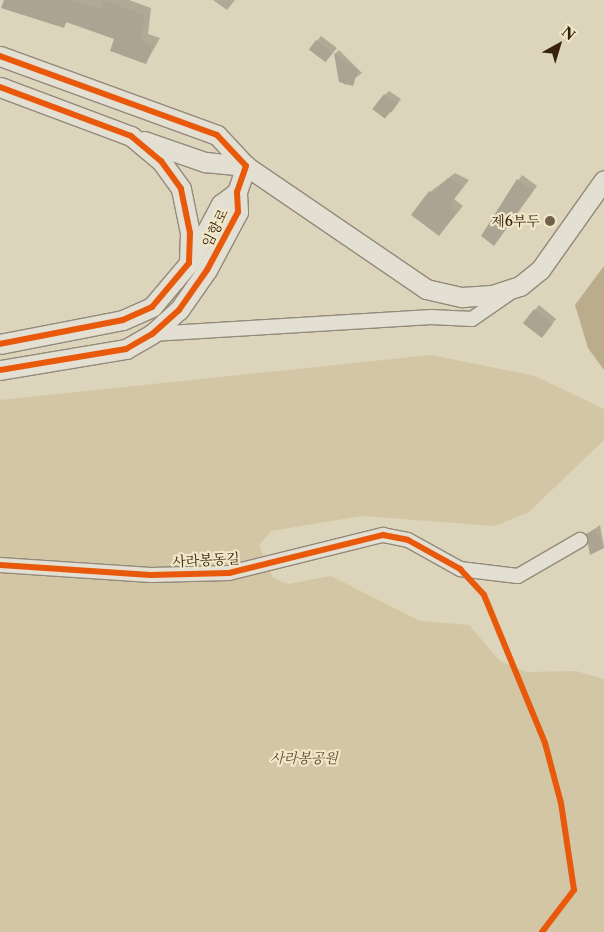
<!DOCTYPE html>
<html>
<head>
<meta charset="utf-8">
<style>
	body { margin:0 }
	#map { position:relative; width:604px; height:932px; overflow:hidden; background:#dcd4bb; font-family:"Libre Caslon Text","Noto Serif KR",serif }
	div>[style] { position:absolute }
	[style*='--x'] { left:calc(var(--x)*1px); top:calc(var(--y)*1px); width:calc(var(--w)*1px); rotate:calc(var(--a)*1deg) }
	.green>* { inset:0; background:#d3c6a4 }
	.water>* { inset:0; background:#bbad8b }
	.shadow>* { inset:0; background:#0003 }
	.building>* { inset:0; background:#aba492; transform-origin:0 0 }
	.roads { filter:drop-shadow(1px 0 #928a7a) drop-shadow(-1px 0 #928a7a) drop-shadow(0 1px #928a7a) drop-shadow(0 -1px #928a7a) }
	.street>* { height:14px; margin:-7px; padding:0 7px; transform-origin:7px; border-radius:7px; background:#e3dfd3 }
	.secondary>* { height:19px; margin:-9.5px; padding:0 9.5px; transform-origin:9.5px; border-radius:9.5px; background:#e3dfd3 }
	.cycleway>* { height:6px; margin:-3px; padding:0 3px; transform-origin:3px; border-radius:3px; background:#e8590c }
	.dots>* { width:14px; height:14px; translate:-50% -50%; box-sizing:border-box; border:2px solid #f1e8ca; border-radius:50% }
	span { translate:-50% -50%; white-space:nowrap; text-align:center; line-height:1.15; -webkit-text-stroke:4.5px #f1e8ca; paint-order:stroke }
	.poi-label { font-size:14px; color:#37210d }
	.right { translate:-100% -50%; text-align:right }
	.street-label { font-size:14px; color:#37210d }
	.park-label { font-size:14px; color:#5c482e; font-style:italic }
	.north { position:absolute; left:534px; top:20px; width:50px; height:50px; -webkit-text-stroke:4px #f1e8ca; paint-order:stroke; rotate:39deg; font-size:14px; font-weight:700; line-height:20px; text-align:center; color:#37210d }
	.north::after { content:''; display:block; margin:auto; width:18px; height:22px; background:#37210d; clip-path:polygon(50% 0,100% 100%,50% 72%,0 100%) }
</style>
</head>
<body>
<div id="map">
	<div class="green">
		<div style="clip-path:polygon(431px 355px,535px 376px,604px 409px,604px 440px,529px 512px,495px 526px,362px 516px,271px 531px,259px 545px,273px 578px,288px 584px,331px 576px,420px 621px,469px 625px,500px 661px,527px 672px,576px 671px,604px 679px,604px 932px,0 932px,0 400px)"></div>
	</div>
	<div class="water">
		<div style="clip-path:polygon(604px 266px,604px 370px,588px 348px,575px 305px)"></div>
	</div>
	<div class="shadow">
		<div style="clip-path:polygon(6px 0,129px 0,151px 8px,148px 34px,160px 38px,146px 63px,115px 38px,68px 21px,63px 26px)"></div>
		<div style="clip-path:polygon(213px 0,235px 0,227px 10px)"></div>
		<div style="clip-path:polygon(321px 36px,337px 48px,330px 56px,317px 41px)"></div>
		<div style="clip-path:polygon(339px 50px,362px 73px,346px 85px,340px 81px,335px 54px)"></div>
		<div style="clip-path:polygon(389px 91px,401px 99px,391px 113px,385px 95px)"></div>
		<div style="clip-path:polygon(455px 173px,469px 180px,454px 199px,463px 206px,439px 235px,430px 192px)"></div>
		<div style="clip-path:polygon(522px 175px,537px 186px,494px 245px,482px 236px)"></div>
		<div style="clip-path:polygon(539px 305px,556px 319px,546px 332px,524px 323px)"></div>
		<div style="clip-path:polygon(600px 525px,604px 547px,591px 553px,587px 534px)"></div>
	</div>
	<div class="building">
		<div style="clip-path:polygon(4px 0,69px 0,102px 9px,104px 1px,144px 15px,141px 41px,153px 46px,146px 64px,110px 51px,114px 39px,66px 22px,64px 28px,1px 8px)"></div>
		<div style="left:316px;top:40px;width:21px;height:12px;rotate:37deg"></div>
		<div style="clip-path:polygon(334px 53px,358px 70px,353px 86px,339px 82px)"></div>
		<div style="left:384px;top:94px;width:16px;height:19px;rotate:38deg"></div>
		<div style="clip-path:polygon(448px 178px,464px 186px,449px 206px,457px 212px,439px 236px,411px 215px,429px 191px,433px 194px)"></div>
		<div style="clip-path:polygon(517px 179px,533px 191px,494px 246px,481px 236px)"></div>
		<div style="left:534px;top:309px;width:24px;height:18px;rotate:38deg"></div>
		<div style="clip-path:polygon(595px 529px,604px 548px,590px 555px,586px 534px)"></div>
	</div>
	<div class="roads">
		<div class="street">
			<div style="--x:152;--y:334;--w:280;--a:-3.5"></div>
			<div style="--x:431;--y:317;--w:41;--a:2.8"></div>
			<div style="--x:472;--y:319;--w:44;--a:-34.8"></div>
			<div style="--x:0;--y:565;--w:151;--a:3.8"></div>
			<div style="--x:151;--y:575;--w:78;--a:-1.5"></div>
			<div style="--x:229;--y:573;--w:159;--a:-13.9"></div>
			<div style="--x:383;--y:535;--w:25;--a:11"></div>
			<div style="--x:408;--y:540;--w:60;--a:29.1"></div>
			<div style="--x:460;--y:569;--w:58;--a:6.9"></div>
			<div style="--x:518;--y:576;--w:72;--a:-30.1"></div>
		</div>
		<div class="secondary">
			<div style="--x:0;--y:56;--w:231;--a:20"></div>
			<div style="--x:217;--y:135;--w:42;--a:46.9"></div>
			<div style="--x:246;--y:166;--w:218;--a:34.3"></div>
			<div style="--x:426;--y:289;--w:37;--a:13"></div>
			<div style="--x:462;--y:297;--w:30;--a:-4"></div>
			<div style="--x:492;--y:295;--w:29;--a:-18"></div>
			<div style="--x:520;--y:286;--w:26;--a:-39"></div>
			<div style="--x:540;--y:270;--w:110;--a:-54.6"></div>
			<div style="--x:0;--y:87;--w:140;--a:20.5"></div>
			<div style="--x:131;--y:136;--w:39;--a:40"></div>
			<div style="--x:161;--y:161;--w:34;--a:54"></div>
			<div style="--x:181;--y:189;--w:45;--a:78.4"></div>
			<div style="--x:190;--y:233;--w:30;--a:92"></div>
			<div style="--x:189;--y:263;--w:57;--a:130.1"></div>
			<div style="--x:152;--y:307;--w:32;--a:156"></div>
			<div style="--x:123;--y:320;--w:125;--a:169"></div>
			<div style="--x:144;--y:141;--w:65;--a:19"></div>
			<div style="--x:205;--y:162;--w:41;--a:5.6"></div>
			<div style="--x:191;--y:260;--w:64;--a:-61.8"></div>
			<div style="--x:221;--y:204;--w:20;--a:-37"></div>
			<div style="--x:0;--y:370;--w:128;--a:-9.5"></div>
			<div style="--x:126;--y:349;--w:30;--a:-30"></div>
			<div style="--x:152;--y:334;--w:36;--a:-42"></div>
			<div style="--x:179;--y:310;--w:49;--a:-55"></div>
			<div style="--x:207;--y:270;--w:66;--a:-61.9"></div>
			<div style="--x:238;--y:212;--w:20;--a:-93"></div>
			<div style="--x:237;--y:192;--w:28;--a:-71"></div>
		</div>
	</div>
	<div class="cycleway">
		<div style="--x:0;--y:56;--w:231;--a:20"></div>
		<div style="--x:217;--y:135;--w:42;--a:46.9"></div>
		<div style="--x:246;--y:166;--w:28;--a:109"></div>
		<div style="--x:237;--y:192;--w:20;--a:87"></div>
		<div style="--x:238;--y:212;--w:66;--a:118.1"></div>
		<div style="--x:207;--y:270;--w:49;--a:125"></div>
		<div style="--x:179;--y:310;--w:36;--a:138"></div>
		<div style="--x:152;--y:334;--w:30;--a:150"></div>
		<div style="--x:126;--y:349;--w:128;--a:170.5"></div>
		<div style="--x:0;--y:87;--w:140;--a:20.5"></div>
		<div style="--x:131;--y:136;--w:39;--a:40"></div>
		<div style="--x:161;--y:161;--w:34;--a:54"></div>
		<div style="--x:181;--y:189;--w:45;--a:78.4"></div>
		<div style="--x:190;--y:233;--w:30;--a:92"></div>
		<div style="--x:189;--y:263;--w:57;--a:130.1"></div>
		<div style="--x:152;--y:307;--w:32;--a:156"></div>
		<div style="--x:123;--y:320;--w:125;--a:169"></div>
		<div style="--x:0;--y:565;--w:151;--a:3.8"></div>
		<div style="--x:151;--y:575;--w:78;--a:-1.5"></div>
		<div style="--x:229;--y:573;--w:159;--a:-13.9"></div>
		<div style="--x:383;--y:535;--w:25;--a:11"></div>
		<div style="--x:408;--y:540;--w:60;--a:29.1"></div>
		<div style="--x:460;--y:569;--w:35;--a:47"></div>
		<div style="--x:484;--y:595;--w:160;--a:67.6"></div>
		<div style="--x:545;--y:743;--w:62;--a:75.1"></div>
		<div style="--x:561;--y:803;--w:88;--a:81.5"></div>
		<div style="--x:574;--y:890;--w:53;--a:127.3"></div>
	</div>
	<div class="dots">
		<div style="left:550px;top:221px;background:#71604a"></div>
	</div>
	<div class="poi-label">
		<span class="right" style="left:540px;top:221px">제6부두</span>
	</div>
	<div class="street-label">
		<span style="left:215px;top:228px;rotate:-64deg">임항로</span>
		<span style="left:206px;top:560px;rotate:-3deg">사라봉동길</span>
	</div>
	<div class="park-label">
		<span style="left:304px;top:758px">사라봉공원</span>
	</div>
	<div class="north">N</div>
</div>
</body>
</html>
